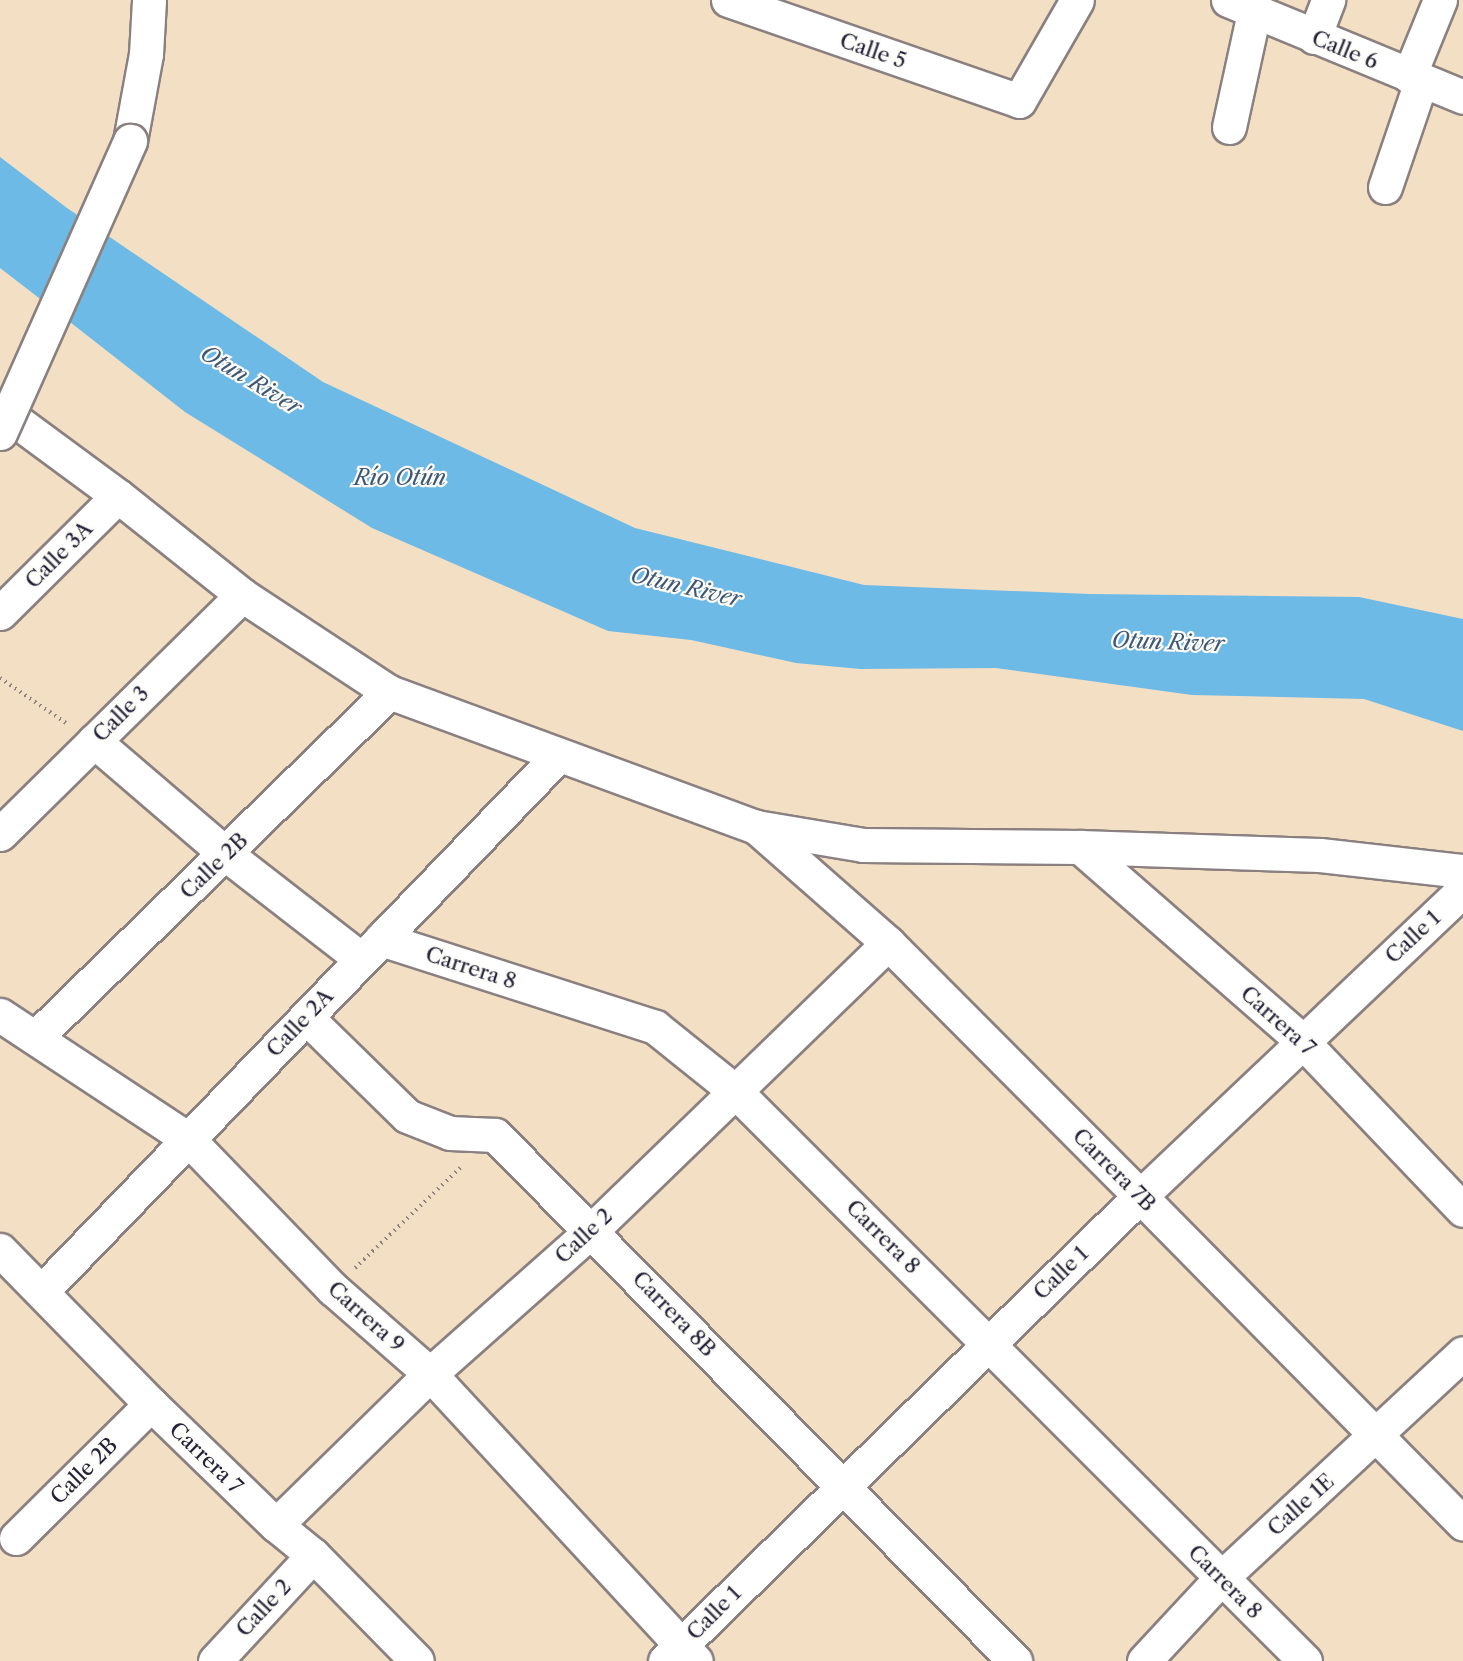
<!DOCTYPE html>
<html>
<head>
<meta charset="utf-8">
<style>
	body { margin:0 }
	#map { position:relative; width:1463px; height:1661px; overflow:hidden; background:#f3dfc4; font-family:"Libre Caslon Text",serif }
	div>[style] { position:absolute }
	[style*='--x'] { left:calc(var(--x)*1px); top:calc(var(--y)*1px); width:calc(var(--w)*1px); rotate:calc(var(--a)*1deg) }
	.water>* { inset:0; background:#6dbae7 }
	.path>* { height:4px; margin-top:-2px; transform-origin:0; background:repeating-linear-gradient(90deg,#8a8080 0 1.5px,transparent 0 6px) }
	.roads { filter:drop-shadow(2px 0 #8a8080) drop-shadow(-2px 0 #8a8080) drop-shadow(0 2px #8a8080) drop-shadow(0 -2px #8a8080) }
	.street>* { height:33px; margin:-16.5px; padding:0 16.5px; transform-origin:16.5px; border-radius:16.5px; background:#fff }
	.secondary>* { height:33px; margin:-16.5px; padding:0 16.5px; transform-origin:16.5px; border-radius:16.5px; background:#fff }
	.bridges { filter:drop-shadow(2px 0 #8a8080) drop-shadow(-2px 0 #8a8080) drop-shadow(0 2px #8a8080) drop-shadow(0 -2px #8a8080) }
	.street-bridge>* { height:33px; margin:-16.5px; padding:0 16.5px; transform-origin:16.5px; border-radius:16.5px; background:#fff }
	span { translate:-50% -50%; white-space:nowrap; text-align:center; line-height:1.15; -webkit-text-stroke:4.5px #fdfcf7; paint-order:stroke }
	.street-label { font-size:21px; color:#22223b }
	.water-label { font-size:22px; color:#3c5777; font-style:italic }
</style>
</head>
<body>
<div id="map">
	<div class="water">
		<div style="clip-path:polygon(0 157px,67px 208px,323px 382px,635px 528px,864px 585px,1090px 594px,1359px 597px,1463px 619px,1463px 731px,1364px 699px,1192px 695px,996px 668px,860px 669px,796px 663px,691px 640px,608px 631px,372px 528px,185px 412px,52px 308px,0 268px)"></div>
	</div>
	<div class="path">
		<div style="--x:0;--y:678;--w:80;--a:34.3"></div>
		<div style="--x:355;--y:1268;--w:149;--a:-43.6"></div>
	</div>
	<div class="roads">
		<div class="street">
			<div style="--x:728;--y:0;--w:308;--a:19.1"></div>
			<div style="--x:1019;--y:101;--w:116;--a:-60.1"></div>
			<div style="--x:1228;--y:0;--w:254;--a:22.4"></div>
			<div style="--x:1314;--y:37;--w:40;--a:-69"></div>
			<div style="--x:1409;--y:76;--w:82;--a:-67.8"></div>
			<div style="--x:1229;--y:127;--w:118;--a:-77.7"></div>
			<div style="--x:130;--y:141;--w:88;--a:-79.6"></div>
			<div style="--x:146;--y:54;--w:54;--a:-86.8"></div>
			<div style="--x:1385;--y:187;--w:112;--a:-71.2"></div>
			<div style="--x:0;--y:613;--w:166;--a:-44.8"></div>
			<div style="--x:94;--y:741;--w:175;--a:40.6"></div>
			<div style="--x:227;--y:855;--w:170;--a:37.8"></div>
			<div style="--x:0;--y:834;--w:340;--a:-44.6"></div>
			<div style="--x:1080;--y:847;--w:240;--a:1.9"></div>
			<div style="--x:1320;--y:855;--w:144;--a:6.4"></div>
			<div style="--x:1463;--y:890;--w:445;--a:136.5"></div>
			<div style="--x:1140;--y:1196;--w:460;--a:45.4"></div>
			<div style="--x:381;--y:939;--w:288;--a:17.8"></div>
			<div style="--x:655;--y:1027;--w:102;--a:38.7"></div>
			<div style="--x:735;--y:1091;--w:806;--a:45"></div>
			<div style="--x:0;--y:1015;--w:225;--a:33.4"></div>
			<div style="--x:188;--y:1139;--w:209;--a:46"></div>
			<div style="--x:333;--y:1289;--w:129;--a:41.2"></div>
			<div style="--x:430;--y:1374;--w:391;--a:47.2"></div>
			<div style="--x:306;--y:1017;--w:141;--a:44.4"></div>
			<div style="--x:407;--y:1116;--w:46;--a:21.6"></div>
			<div style="--x:450;--y:1133;--w:45;--a:2.5"></div>
			<div style="--x:495;--y:1135;--w:740;--a:45.33"></div>
			<div style="--x:36;--y:1037;--w:494;--a:-44.3"></div>
			<div style="--x:0;--y:1250;--w:216;--a:45.6"></div>
			<div style="--x:151;--y:1404;--w:174;--a:44.1"></div>
			<div style="--x:276;--y:1525;--w:48;--a:39"></div>
			<div style="--x:313;--y:1555;--w:148;--a:45.5"></div>
			<div style="--x:42;--y:1291;--w:743;--a:-46.04"></div>
			<div style="--x:276;--y:1525;--w:216;--a:-44.4"></div>
			<div style="--x:430;--y:1374;--w:217;--a:-41.6"></div>
			<div style="--x:592;--y:1230;--w:412;--a:-44.1"></div>
			<div style="--x:16;--y:1538;--w:190;--a:-44.8"></div>
			<div style="--x:215;--y:1661;--w:144;--a:-47.2"></div>
			<div style="--x:1144;--y:1661;--w:113;--a:-47.1"></div>
			<div style="--x:1221;--y:1578;--w:330;--a:-42.9"></div>
		</div>
		<div class="secondary">
			<div style="--x:0;--y:409;--w:147;--a:36.4"></div>
			<div style="--x:118;--y:496;--w:159;--a:38.6"></div>
			<div style="--x:242;--y:595;--w:176;--a:33.4"></div>
			<div style="--x:389;--y:692;--w:391;--a:20.2"></div>
			<div style="--x:756;--y:827;--w:109;--a:9.5"></div>
			<div style="--x:863;--y:845;--w:217;--a:0.5"></div>
			<div style="--x:1080;--y:847;--w:295;--a:41.1"></div>
			<div style="--x:1302;--y:1041;--w:233;--a:46.4"></div>
			<div style="--x:665;--y:1661;--w:665;--a:-44.39"></div>
			<div style="--x:1140;--y:1196;--w:357;--a:-134.9"></div>
			<div style="--x:888;--y:943;--w:176;--a:-138.7"></div>
		</div>
	</div>
	<div class="bridges">
		<div class="street-bridge">
			<div style="--x:0;--y:433;--w:320;--a:-66"></div>
		</div>
	</div>
	<div class="street-label">
		<span style="left:1345px;top:50px;rotate:22deg">Calle 6</span>
		<span style="left:873px;top:51px;rotate:19deg">Calle 5</span>
		<span style="left:59px;top:555px;rotate:-45deg">Calle 3A</span>
		<span style="left:121px;top:714px;rotate:-45deg">Calle 3</span>
		<span style="left:214px;top:866px;rotate:-44deg">Calle 2B</span>
		<span style="left:1413px;top:937px;rotate:-43deg">Calle 1</span>
		<span style="left:471px;top:968px;rotate:18deg">Carrera 8</span>
		<span style="left:1278px;top:1021px;rotate:42deg">Carrera 7</span>
		<span style="left:300px;top:1023px;rotate:-46deg">Calle 2A</span>
		<span style="left:1114px;top:1170px;rotate:45deg">Carrera 7B</span>
		<span style="left:584px;top:1236px;rotate:-43deg">Calle 2</span>
		<span style="left:883px;top:1237px;rotate:45deg">Carrera 8</span>
		<span style="left:1061px;top:1273px;rotate:-44deg">Calle 1</span>
		<span style="left:674px;top:1314px;rotate:46deg">Carrera 8B</span>
		<span style="left:366px;top:1317px;rotate:42deg">Carrera 9</span>
		<span style="left:206px;top:1458px;rotate:44deg">Carrera 7</span>
		<span style="left:84px;top:1471px;rotate:-45deg">Calle 2B</span>
		<span style="left:1301px;top:1505px;rotate:-42deg">Calle 1E</span>
		<span style="left:1225px;top:1582px;rotate:45deg">Carrera 8</span>
		<span style="left:264px;top:1608px;rotate:-47deg">Calle 2</span>
		<span style="left:714px;top:1613px;rotate:-45deg">Calle 1</span>
	</div>
	<div class="water-label">
		<span style="left:251px;top:380px;rotate:31deg">Otun River</span>
		<span style="left:400px;top:478px">Río Otún</span>
		<span style="left:686px;top:587px;rotate:13deg">Otun River</span>
		<span style="left:1168px;top:642px;rotate:2deg">Otun River</span>
	</div>
</div>
</body>
</html>
